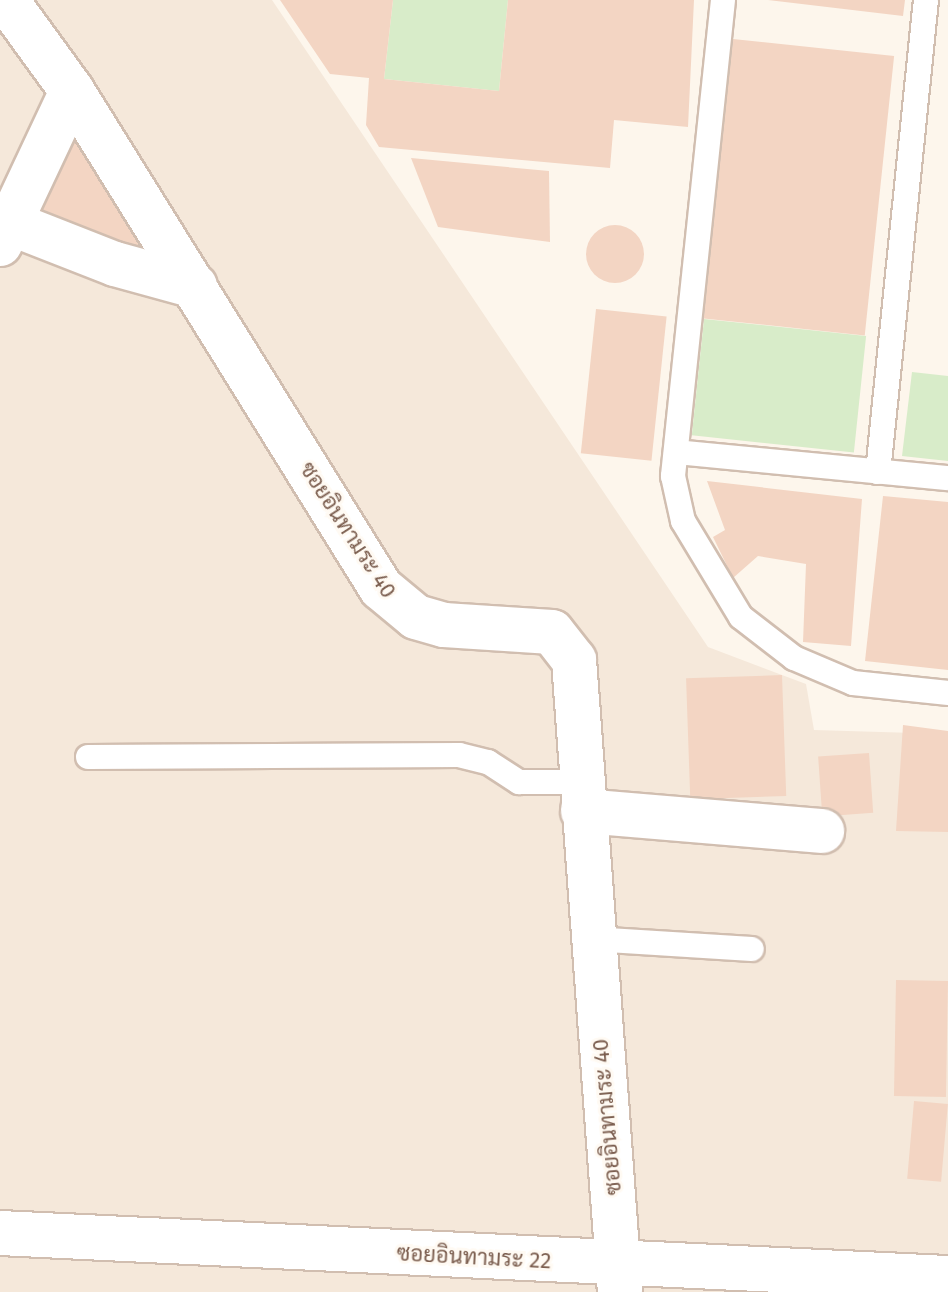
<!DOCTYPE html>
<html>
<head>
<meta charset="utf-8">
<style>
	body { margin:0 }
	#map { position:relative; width:948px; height:1292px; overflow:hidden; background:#fdf6ec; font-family:"Fira Sans",Sarabun,sans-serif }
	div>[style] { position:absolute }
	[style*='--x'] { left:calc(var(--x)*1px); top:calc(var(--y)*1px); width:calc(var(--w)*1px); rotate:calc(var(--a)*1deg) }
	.residential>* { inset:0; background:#f5e8da }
	.green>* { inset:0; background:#d8ecc9; transform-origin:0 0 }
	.building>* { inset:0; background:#f3d5c3; transform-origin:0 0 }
	.round { border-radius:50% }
	.roads { filter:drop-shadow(2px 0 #d1beb0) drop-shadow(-2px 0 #d1beb0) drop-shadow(0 2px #d1beb0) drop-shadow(0 -2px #d1beb0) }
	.lane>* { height:24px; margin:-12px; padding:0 12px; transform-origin:12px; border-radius:12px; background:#fff }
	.street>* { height:44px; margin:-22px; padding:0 22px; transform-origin:22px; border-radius:22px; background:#fff }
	span { translate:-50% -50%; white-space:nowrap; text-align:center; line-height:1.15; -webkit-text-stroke:6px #fffaf3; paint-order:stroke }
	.street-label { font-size:22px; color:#7a5c4d }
</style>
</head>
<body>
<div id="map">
	<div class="residential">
		<div style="clip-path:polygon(0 0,272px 0,708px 647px,806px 684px,814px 730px,948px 734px,948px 1292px,0 1292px)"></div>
	</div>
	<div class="green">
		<div style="clip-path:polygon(393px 0,508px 0,499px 91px,384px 79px)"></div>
		<div style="left:704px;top:319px;width:163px;height:117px;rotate:6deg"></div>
		<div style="clip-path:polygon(912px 372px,948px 376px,948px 461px,902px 456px)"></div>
	</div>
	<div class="building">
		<div style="clip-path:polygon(280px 0,393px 0,384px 79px,499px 91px,508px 0,694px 0,688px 127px,614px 120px,610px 168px,379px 147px,366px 125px,369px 78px,330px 74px)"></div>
		<div style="clip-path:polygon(768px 0,905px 0,903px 16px)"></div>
		<div style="left:733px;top:39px;width:162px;height:281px;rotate:6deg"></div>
		<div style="clip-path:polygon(71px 133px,152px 257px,36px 213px)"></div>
		<div style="clip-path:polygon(411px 158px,549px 171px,550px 242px,438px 227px)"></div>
		<div class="round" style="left:586px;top:225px;width:58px;height:58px"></div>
		<div style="left:596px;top:309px;width:71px;height:145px;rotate:6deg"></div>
		<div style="clip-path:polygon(707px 481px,862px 499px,851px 646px,803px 642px,806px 564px,758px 556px,733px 578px,713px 537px,725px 530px)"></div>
		<div style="clip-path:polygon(883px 496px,948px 502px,948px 670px,865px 661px)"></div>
		<div style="left:782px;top:675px;width:121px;height:96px;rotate:88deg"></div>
		<div style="clip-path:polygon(903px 725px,948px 731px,948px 832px,896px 831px)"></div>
		<div style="left:869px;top:753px;width:60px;height:51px;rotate:86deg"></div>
		<div style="left:896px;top:980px;width:52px;height:116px;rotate:1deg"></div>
		<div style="left:914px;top:1101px;width:34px;height:78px;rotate:5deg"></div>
	</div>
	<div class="roads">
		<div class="lane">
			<div style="--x:723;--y:0;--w:479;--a:96"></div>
			<div style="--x:673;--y:476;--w:46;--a:77.5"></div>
			<div style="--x:683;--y:521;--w:112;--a:58.9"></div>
			<div style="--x:741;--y:617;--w:67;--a:37.7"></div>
			<div style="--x:794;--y:658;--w:64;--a:23"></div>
			<div style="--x:853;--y:683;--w:96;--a:6"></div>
			<div style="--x:676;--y:452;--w:273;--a:5.5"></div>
			<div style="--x:878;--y:472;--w:474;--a:-84.2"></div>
			<div style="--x:88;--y:757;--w:371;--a:-0.3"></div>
			<div style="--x:459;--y:755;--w:30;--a:14"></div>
			<div style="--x:488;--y:762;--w:37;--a:33"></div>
			<div style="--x:519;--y:782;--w:63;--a:0"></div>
			<div style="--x:592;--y:939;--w:160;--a:3.6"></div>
		</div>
		<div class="street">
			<div style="--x:6;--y:0;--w:112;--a:54"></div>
			<div style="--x:72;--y:91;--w:585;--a:58.13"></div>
			<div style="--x:381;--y:588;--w:45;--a:39.6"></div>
			<div style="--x:416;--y:617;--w:29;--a:16"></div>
			<div style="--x:444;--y:625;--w:108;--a:3.7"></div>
			<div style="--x:552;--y:632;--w:36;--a:52"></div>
			<div style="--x:574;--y:660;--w:634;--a:85.84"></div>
			<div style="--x:0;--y:219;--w:123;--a:21.4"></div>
			<div style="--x:115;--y:264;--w:83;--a:15.4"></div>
			<div style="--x:0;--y:244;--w:169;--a:-64.8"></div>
			<div style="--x:583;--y:811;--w:240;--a:4.8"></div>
			<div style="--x:0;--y:1233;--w:949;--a:2.72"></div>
		</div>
	</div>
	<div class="street-label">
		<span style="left:348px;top:530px;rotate:57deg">ซอยอินทามระ 40</span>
		<span style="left:607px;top:1117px;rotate:-95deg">ซอยอินทามระ 40</span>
		<span style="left:474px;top:1257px;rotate:3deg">ซอยอินทามระ 22</span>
	</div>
</div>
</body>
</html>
